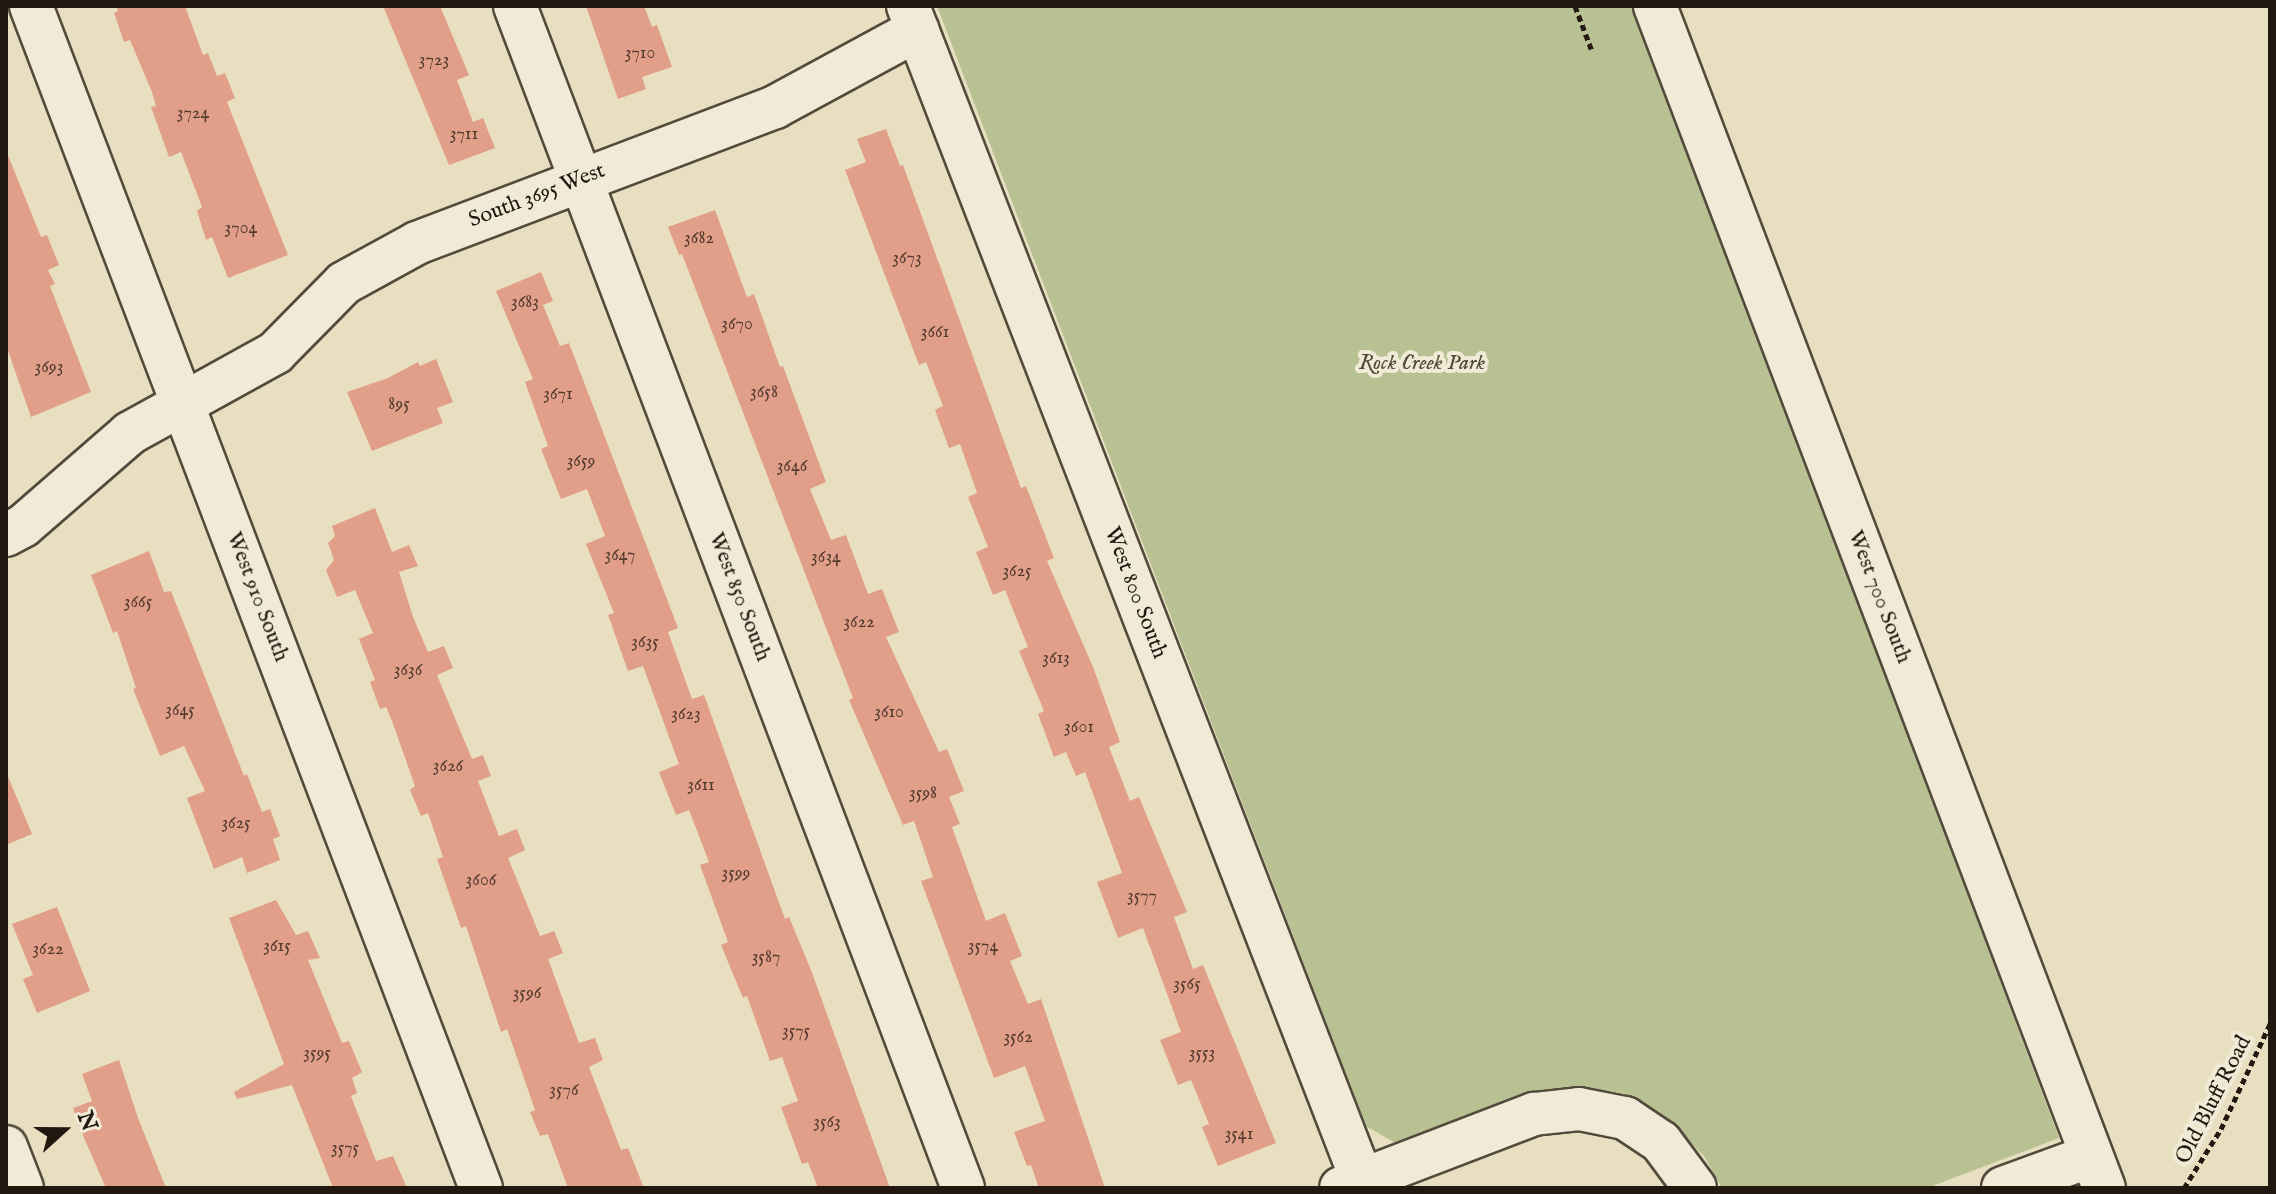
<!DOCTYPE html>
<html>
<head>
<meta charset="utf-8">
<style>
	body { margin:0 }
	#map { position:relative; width:2276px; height:1194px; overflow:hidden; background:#e8dfc1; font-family:"IM FELL English",serif }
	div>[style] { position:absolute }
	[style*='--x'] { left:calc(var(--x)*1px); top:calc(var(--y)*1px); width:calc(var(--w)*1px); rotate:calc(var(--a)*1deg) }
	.green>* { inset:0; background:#b7c192 }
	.building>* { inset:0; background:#e19f89 }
	.path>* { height:5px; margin-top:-2.5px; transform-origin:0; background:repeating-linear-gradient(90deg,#23180f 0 6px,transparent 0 10px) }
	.roads { filter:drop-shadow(2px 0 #544a3c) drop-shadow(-2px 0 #544a3c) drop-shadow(0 2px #544a3c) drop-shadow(0 -2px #544a3c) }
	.minor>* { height:42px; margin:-21px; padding:0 21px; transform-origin:21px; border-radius:21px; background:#f0ead7 }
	span { translate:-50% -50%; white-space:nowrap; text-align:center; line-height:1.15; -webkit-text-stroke:8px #f0ead7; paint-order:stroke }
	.number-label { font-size:18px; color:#523a2e }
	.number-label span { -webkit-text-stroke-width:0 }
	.street-label { font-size:22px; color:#23180f }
	.park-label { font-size:22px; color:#4f4b36; font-style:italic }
	.frame { position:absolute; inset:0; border:8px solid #23180f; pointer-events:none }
	.north { position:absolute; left:24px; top:1090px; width:80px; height:80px; -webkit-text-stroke:6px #f0ead7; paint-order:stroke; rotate:69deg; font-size:22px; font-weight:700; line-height:32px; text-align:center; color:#23180f }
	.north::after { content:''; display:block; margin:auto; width:28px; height:36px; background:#23180f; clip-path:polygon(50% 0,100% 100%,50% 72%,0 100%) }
</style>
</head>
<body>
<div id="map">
	<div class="green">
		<div style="clip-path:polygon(937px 6px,1634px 6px,2059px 1138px,1927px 1188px,1722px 1188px,1704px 1156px,1663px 1116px,1623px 1093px,1578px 1087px,1529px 1094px,1397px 1144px,1366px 1126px)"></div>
	</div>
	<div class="building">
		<div style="clip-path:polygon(116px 6px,185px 6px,203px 55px,208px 53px,217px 76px,225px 73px,235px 98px,227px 102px,288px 255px,228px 278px,212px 237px,206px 240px,197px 211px,202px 207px,181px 152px,169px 157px,151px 107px,156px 106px,152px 92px,130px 40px,124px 42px,114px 13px,118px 11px)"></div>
		<div style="clip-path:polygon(383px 6px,440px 6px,469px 75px,457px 80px,473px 122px,483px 118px,495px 148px,449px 165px)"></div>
		<div style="clip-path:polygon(586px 6px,644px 6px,652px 27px,657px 25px,672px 67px,642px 77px,646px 89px,618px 99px)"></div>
		<div style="clip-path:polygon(886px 129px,900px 166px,903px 165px,1021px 488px,1026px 486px,1054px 558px,1047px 561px,1093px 667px,1120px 742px,1109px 747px,1130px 801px,1139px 797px,1187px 912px,1174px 917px,1193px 969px,1203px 965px,1276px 1143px,1218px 1166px,1202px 1127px,1209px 1124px,1191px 1080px,1178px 1085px,1160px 1040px,1181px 1032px,1143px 928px,1118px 938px,1097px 882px,1122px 873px,1085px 772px,1076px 776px,1066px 752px,1054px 757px,1038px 714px,1044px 711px,1019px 651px,1028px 647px,1005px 590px,993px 595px,976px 552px,988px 547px,968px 497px,977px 493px,960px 444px,949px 448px,935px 410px,943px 406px,926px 362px,919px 365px,845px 170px,866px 162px,857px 139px)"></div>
		<div style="clip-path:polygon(7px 153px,41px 237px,47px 235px,59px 265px,48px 270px,55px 284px,50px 286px,91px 392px,31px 417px,6px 345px)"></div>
		<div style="clip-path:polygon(715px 210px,747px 297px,754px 294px,780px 367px,783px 366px,826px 482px,810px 489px,831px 540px,846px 535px,868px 594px,882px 589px,899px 632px,886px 637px,939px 752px,947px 749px,964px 791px,949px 797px,960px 824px,952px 827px,986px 921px,1005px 913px,1022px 956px,1010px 961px,1028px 1004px,1041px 999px,1105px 1188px,1039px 1188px,1031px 1165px,1027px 1166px,1014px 1132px,1045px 1121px,1025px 1066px,994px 1078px,921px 881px,933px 877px,914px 821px,903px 825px,849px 700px,853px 698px,682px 254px,679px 255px,668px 227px)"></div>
		<div style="clip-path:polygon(541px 272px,553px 301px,543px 305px,560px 346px,569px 343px,678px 628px,668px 632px,692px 699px,704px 695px,785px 919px,789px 917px,811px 970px,890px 1188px,818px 1188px,808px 1162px,802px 1164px,781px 1107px,798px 1101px,782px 1057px,770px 1061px,747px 996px,743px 998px,721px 945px,728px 942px,700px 865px,709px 862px,689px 810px,676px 815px,659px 772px,679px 764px,643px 666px,628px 671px,608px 615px,614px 613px,586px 544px,605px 536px,587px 489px,561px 499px,541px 449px,548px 446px,525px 382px,533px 379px,496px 291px)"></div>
		<div style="clip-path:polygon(436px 359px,453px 402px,437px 408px,443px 423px,372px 451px,347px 392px,388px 378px,418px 362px,420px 366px)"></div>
		<div style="clip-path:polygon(375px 508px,392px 552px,409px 545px,418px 566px,399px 572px,413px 617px,428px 652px,444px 646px,453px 668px,437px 675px,472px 759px,483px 755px,491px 776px,478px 781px,499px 836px,517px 829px,525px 850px,508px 858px,540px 936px,554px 931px,563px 953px,548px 959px,579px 1043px,595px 1038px,603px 1060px,589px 1067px,621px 1150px,628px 1148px,644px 1188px,568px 1188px,548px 1134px,540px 1136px,530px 1112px,535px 1110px,507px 1029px,501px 1032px,466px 926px,461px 928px,437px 859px,443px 857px,428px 813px,421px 816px,410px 790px,415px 786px,392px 721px,386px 707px,380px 709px,370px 682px,375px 680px,359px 639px,373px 633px,355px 590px,337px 597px,326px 570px,334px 560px,328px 543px,335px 536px,332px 526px)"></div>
		<div style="clip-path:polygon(149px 551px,164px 592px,171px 591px,244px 776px,247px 774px,262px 812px,270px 809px,280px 836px,273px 839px,280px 860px,247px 873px,242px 857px,214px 869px,187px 798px,205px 791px,184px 746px,160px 756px,133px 689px,136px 688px,117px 631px,113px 633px,91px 575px)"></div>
		<div style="clip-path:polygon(6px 772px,32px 834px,6px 845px)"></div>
		<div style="clip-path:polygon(276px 900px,296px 935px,308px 931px,320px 958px,308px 960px,342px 1043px,349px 1041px,362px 1072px,352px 1078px,357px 1093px,351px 1096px,376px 1161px,393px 1156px,407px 1188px,333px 1188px,292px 1085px,237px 1099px,234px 1092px,284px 1064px,229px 918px)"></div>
		<div style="clip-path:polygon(57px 907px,90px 991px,37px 1013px,23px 979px,33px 975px,12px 924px)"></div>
		<div style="clip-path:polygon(119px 1060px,138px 1118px,166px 1188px,106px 1188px,84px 1138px,73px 1108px,92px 1101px,82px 1074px)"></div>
	</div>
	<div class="path">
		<div style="--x:1575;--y:6;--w:48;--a:69.3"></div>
		<div style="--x:2184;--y:1188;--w:70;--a:-57.9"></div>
		<div style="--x:2221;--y:1129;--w:116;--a:-65"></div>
	</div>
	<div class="roads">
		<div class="minor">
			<div style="--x:31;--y:6;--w:1265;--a:69.16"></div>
			<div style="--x:515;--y:6;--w:1264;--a:69.24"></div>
			<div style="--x:908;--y:6;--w:1259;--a:68.86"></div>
			<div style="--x:1655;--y:6;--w:1264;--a:69.2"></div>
			<div style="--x:6;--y:535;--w:19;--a:-28"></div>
			<div style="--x:23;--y:526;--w:142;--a:-41"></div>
			<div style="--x:130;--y:433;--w:166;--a:-28.9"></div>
			<div style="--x:275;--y:353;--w:98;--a:-45.4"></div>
			<div style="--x:344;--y:283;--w:83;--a:-28.7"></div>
			<div style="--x:417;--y:243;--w:383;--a:-20.8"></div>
			<div style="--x:775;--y:107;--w:162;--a:-28.5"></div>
			<div style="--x:6;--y:1147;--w:44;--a:68.7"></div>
			<div style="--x:1341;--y:1188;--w:207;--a:-21"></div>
			<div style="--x:1534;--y:1114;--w:45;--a:-6.3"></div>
			<div style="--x:1579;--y:1109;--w:47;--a:11.1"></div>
			<div style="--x:1625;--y:1118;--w:43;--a:33.7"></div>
			<div style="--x:1661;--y:1142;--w:57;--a:53.5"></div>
			<div style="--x:2003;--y:1188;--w:94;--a:-20"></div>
		</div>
	</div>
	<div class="number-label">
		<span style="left:640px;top:54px">3710</span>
		<span style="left:434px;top:61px">3723</span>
		<span style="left:193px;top:114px">3724</span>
		<span style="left:464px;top:135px">3711</span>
		<span style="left:241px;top:229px">3704</span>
		<span style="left:699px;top:239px">3682</span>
		<span style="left:907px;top:259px">3673</span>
		<span style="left:525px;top:303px">3683</span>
		<span style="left:737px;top:325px">3670</span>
		<span style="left:935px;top:333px">3661</span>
		<span style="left:49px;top:368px">3693</span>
		<span style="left:764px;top:393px">3658</span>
		<span style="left:558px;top:395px">3671</span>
		<span style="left:399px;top:405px">895</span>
		<span style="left:581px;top:462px">3659</span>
		<span style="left:792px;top:467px">3646</span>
		<span style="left:620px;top:556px">3647</span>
		<span style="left:826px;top:558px">3634</span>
		<span style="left:1017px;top:572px">3625</span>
		<span style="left:138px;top:603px">3665</span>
		<span style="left:859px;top:623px">3622</span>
		<span style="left:645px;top:643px">3635</span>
		<span style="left:1056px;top:659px">3613</span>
		<span style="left:408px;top:671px">3636</span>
		<span style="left:180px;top:711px">3645</span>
		<span style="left:889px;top:713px">3610</span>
		<span style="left:686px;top:715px">3623</span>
		<span style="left:1079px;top:728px">3601</span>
		<span style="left:448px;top:767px">3626</span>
		<span style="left:701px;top:786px">3611</span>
		<span style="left:923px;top:794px">3598</span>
		<span style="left:236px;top:824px">3625</span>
		<span style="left:736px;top:874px">3599</span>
		<span style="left:481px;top:881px">3606</span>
		<span style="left:1142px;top:897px">3577</span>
		<span style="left:277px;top:947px">3615</span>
		<span style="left:983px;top:947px">3574</span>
		<span style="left:48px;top:950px">3622</span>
		<span style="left:766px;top:958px">3587</span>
		<span style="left:1187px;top:985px">3565</span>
		<span style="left:527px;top:994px">3596</span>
		<span style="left:796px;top:1032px">3575</span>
		<span style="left:1018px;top:1038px">3562</span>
		<span style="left:317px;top:1054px">3595</span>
		<span style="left:1202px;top:1054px">3553</span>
		<span style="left:564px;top:1091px">3576</span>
		<span style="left:827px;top:1123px">3563</span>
		<span style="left:1239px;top:1135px">3541</span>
		<span style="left:345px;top:1149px">3575</span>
	</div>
	<div class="street-label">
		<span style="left:537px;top:196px;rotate:-21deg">South 3695 West</span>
		<span style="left:1135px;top:593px;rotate:69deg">West 800 South</span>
		<span style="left:257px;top:597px;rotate:69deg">West 910 South</span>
		<span style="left:739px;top:597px;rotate:69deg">West 850 South</span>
		<span style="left:1879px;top:597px;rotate:69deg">West 700 South</span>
		<span style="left:2214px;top:1100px;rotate:-63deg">Old Bluff Road</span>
	</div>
	<div class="park-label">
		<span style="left:1422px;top:364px">Rock Creek Park</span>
	</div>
	<div class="frame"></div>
	<div class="north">N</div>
</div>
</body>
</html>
